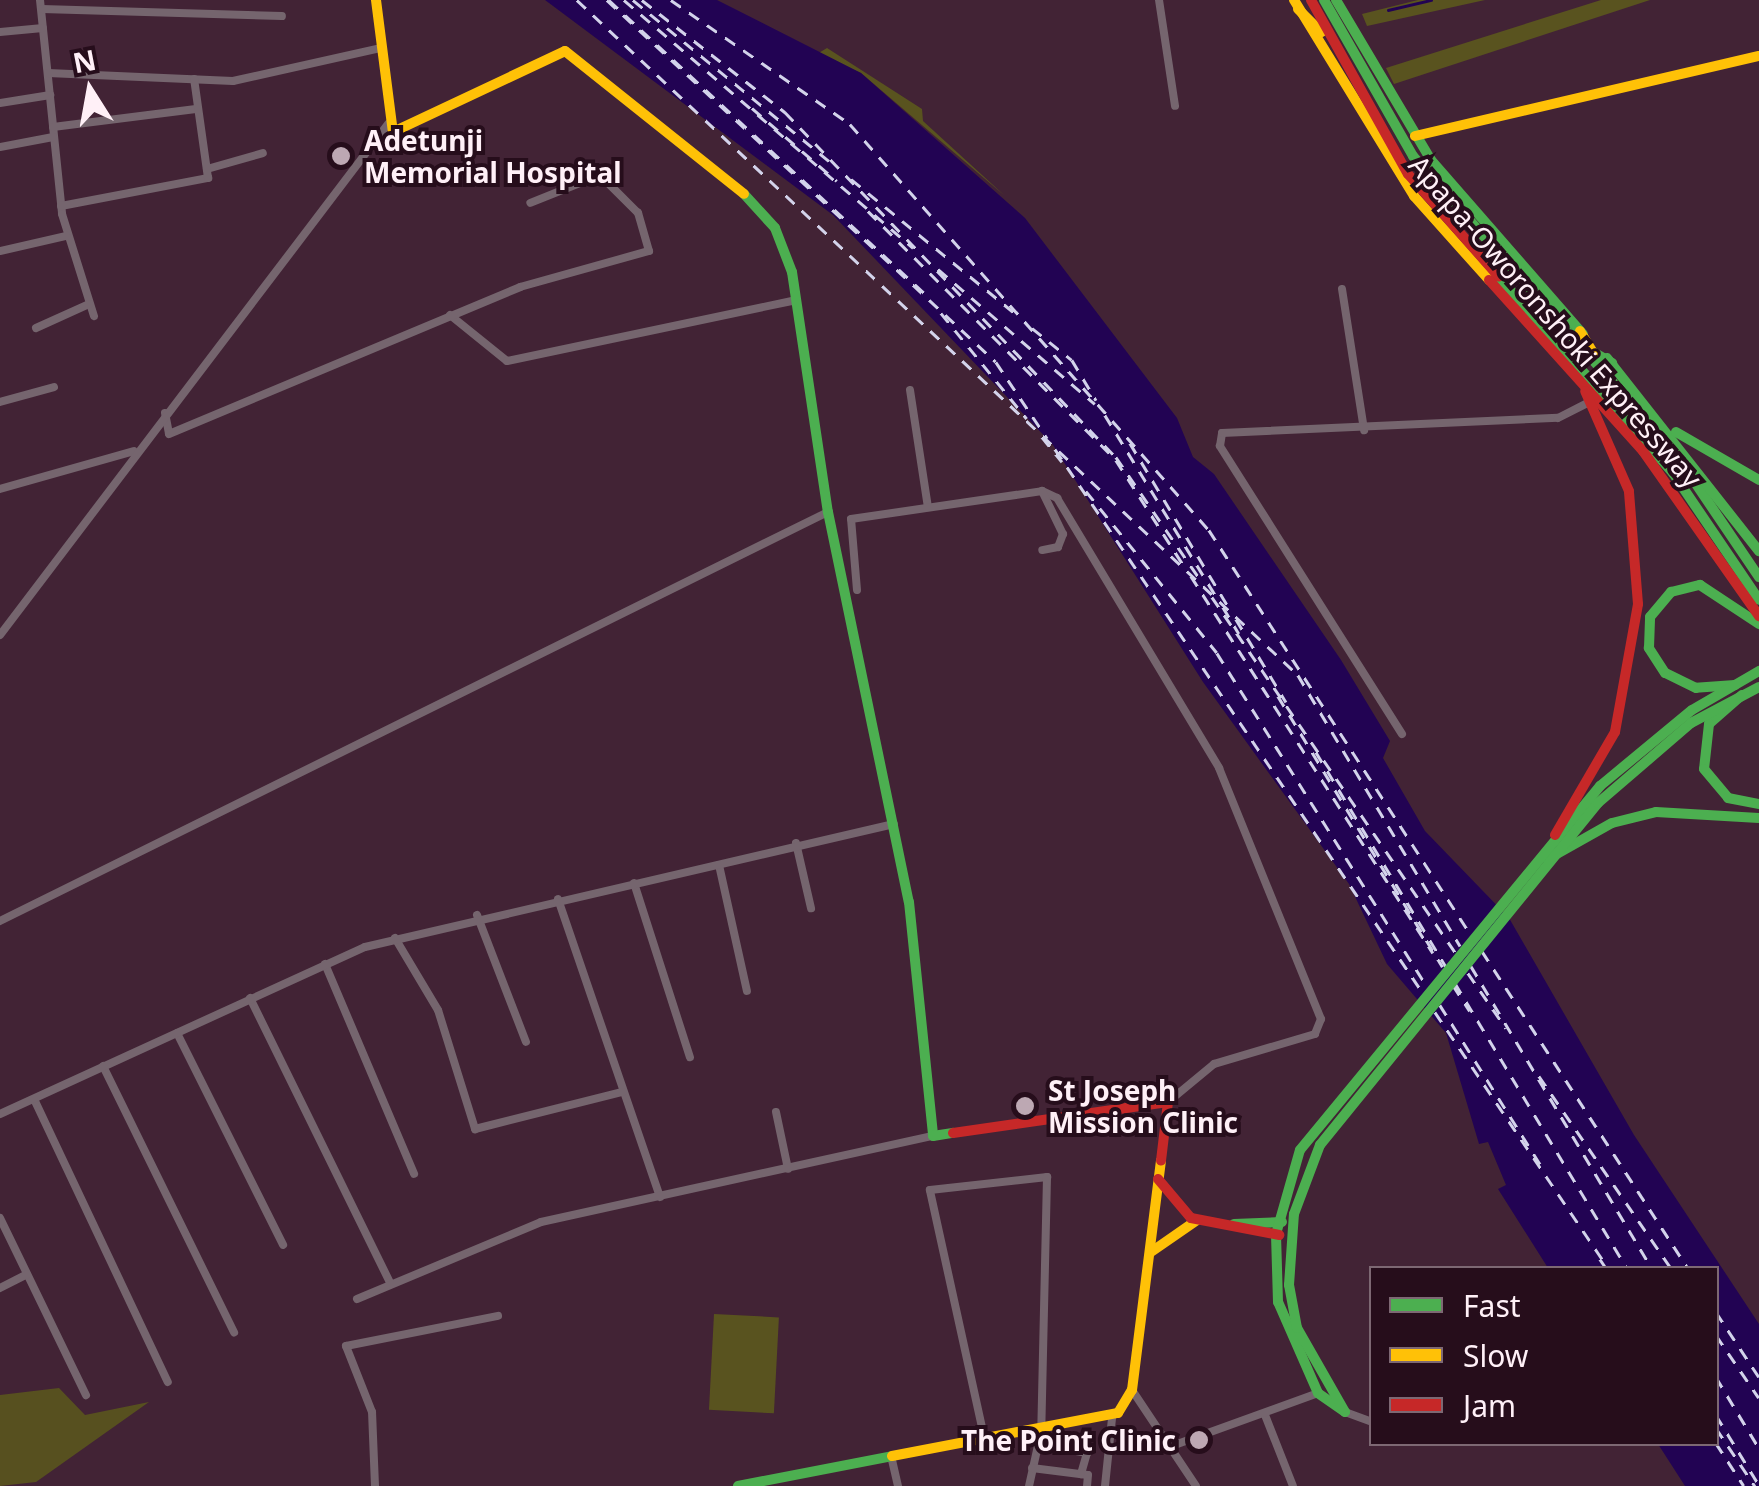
<!DOCTYPE html>
<html>
<head>
<meta charset="utf-8">
<style>
	body { margin:0 }
	#map { position:relative; width:1759px; height:1486px; overflow:hidden; background:#422335; font-family:"Noto Sans",sans-serif }
	div>[style] { position:absolute }
	[style*='--x'] { left:calc(var(--x)*1px); top:calc(var(--y)*1px); width:calc(var(--w)*1px); rotate:calc(var(--a)*1deg) }
	.green>* { inset:0; background:#59531f; transform-origin:0 0 }
	.forest>* { inset:0; background:#57501f }
	.water>* { inset:0; background:#220353 }
	.stream>* { height:2.5px; margin:-1.25px; padding:0 1.25px; transform-origin:1.25px; border-radius:1.25px; background:#220353 }
	.ferry>* { height:2.5px; margin-top:-1.25px; transform-origin:0; background:repeating-linear-gradient(90deg,#d3d3eb 0 12px,transparent 0 22px) }
	.street>* { height:8px; margin:-4px; padding:0 4px; transform-origin:4px; border-radius:4px; background:#75656e }
	.fast>* { height:10px; margin:-5px; padding:0 5px; transform-origin:5px; border-radius:5px; background:#4caf50 }
	.slow>* { height:10px; margin:-5px; padding:0 5px; transform-origin:5px; border-radius:5px; background:#ffc107 }
	.jam>* { height:10px; margin:-5px; padding:0 5px; transform-origin:5px; border-radius:5px; background:#c62828 }
	.dots>* { width:28px; height:28px; translate:-50% -50%; box-sizing:border-box; border:5px solid #260d1b; border-radius:50% }
	span { translate:-50% -50%; white-space:nowrap; text-align:center; line-height:1.15; -webkit-text-stroke:8px #260d1b; paint-order:stroke }
	.poi-label { font-size:28px; color:#fff0f7; font-weight:700 }
	.left { translate:0 -50%; text-align:left }
	.right { translate:-100% -50%; text-align:right }
	.street-label { font-size:28px; color:#fff0f7 }
	.legend { position:absolute; left:1369px; top:1266px; width:350px; height:180px; box-sizing:border-box; background:#260d1b; border:2px solid #7d6873; margin:0; padding:12px 18px; list-style:none; font-size:30px; color:#fff0f7 }
	.legend li { display:flex; align-items:center; gap:20px; height:50px }
	.legend b { width:50px; border:2px solid #7d6873 }
	.north { position:absolute; left:40px; top:40px; width:100px; height:100px; -webkit-text-stroke:8px #260d1b; paint-order:stroke; rotate:349deg; font-size:28px; font-weight:700; line-height:40px; text-align:center; color:#fff0f7 }
	.north::after { content:''; display:block; margin:auto; width:35px; height:45px; background:#fff0f7; clip-path:polygon(50% 0,100% 100%,50% 72%,0 100%) }
</style>
</head>
<body>
<div id="map">
	<div class="green">
		<div style="clip-path:polygon(1418px 0,1485px 0,1367px 26px,1362px 14px)"></div>
		<div style="clip-path:polygon(1601px 0,1650px 0,1394px 84px,1386px 68px)"></div>
		<div style="clip-path:polygon(827px 48px,922px 109px,923px 121px,1005px 196px,861px 73px,817px 54px)"></div>
		<div style="left:714px;top:1314px;width:65px;height:96px;rotate:3deg"></div>
	</div>
	<div class="forest">
		<div style="clip-path:polygon(59px 1388px,85px 1415px,149px 1402px,36px 1482px,0 1486px,0 1395px)"></div>
	</div>
	<div class="water">
		<div style="clip-path:polygon(545px 0,717px 0,861px 73px,1025px 218px,1177px 418px,1193px 457px,1214px 474px,1341px 660px,1390px 741px,1383px 758px,1425px 831px,1509px 918px,1634px 1135px,1759px 1324px,1759px 1486px,1685px 1486px,1658px 1444px,1716px 1444px,1716px 1268px,1548px 1268px,1498px 1189px,1506px 1185px,1488px 1142px,1479px 1144px,1446px 1033px,1387px 964px,1349px 884px,1203px 682px,1053px 445px,833px 215px)"></div>
	</div>
	<div class="stream">
		<div style="--x:1388;--y:10;--w:44;--a:-13.1"></div>
	</div>
	<div class="ferry">
		<div style="--x:577;--y:0;--w:988;--a:43.11"></div>
		<div style="--x:1298;--y:675;--w:316;--a:59.1"></div>
		<div style="--x:607;--y:0;--w:531;--a:42.94"></div>
		<div style="--x:996;--y:362;--w:92;--a:56.1"></div>
		<div style="--x:609;--y:0;--w:434;--a:42.9"></div>
		<div style="--x:624;--y:0;--w:381;--a:40.6"></div>
		<div style="--x:633;--y:0;--w:254;--a:39.4"></div>
		<div style="--x:642;--y:0;--w:182;--a:38.1"></div>
		<div style="--x:785;--y:112;--w:478;--a:46.2"></div>
		<div style="--x:1116;--y:457;--w:152;--a:55.5"></div>
		<div style="--x:671;--y:0;--w:218;--a:34.7"></div>
		<div style="--x:850;--y:124;--w:542;--a:48.52"></div>
		<div style="--x:1209;--y:530;--w:484;--a:57.1"></div>
		<div style="--x:752;--y:108;--w:112;--a:40.7"></div>
		<div style="--x:851;--y:179;--w:212;--a:39.3"></div>
		<div style="--x:868;--y:211;--w:351;--a:45.1"></div>
		<div style="--x:1116;--y:460;--w:126;--a:57.3"></div>
		<div style="--x:938;--y:269;--w:207;--a:40.7"></div>
		<div style="--x:941;--y:313;--w:136;--a:50.9"></div>
		<div style="--x:1032;--y:328;--w:51;--a:38.7"></div>
		<div style="--x:1072;--y:360;--w:47;--a:59"></div>
		<div style="--x:1105;--y:415;--w:212;--a:58.5"></div>
		<div style="--x:1042;--y:437;--w:32;--a:51"></div>
		<div style="--x:1130;--y:443;--w:192;--a:59"></div>
		<div style="--x:1055;--y:449;--w:657;--a:55.92"></div>
		<div style="--x:1086;--y:491;--w:208;--a:51"></div>
		<div style="--x:1217;--y:653;--w:394;--a:57.8"></div>
		<div style="--x:1191;--y:576;--w:448;--a:57.3"></div>
		<div style="--x:1212;--y:597;--w:432;--a:55.6"></div>
		<div style="--x:1223;--y:607;--w:31;--a:59"></div>
		<div style="--x:1236;--y:619;--w:97;--a:58.9"></div>
		<div style="--x:1278;--y:696;--w:317;--a:58.7"></div>
		<div style="--x:1316;--y:752;--w:251;--a:58.8"></div>
		<div style="--x:1482;--y:951;--w:378;--a:57"></div>
		<div style="--x:1471;--y:966;--w:352;--a:59.1"></div>
		<div style="--x:1468;--y:973;--w:67;--a:55.4"></div>
		<div style="--x:1455;--y:983;--w:333;--a:58.9"></div>
		<div style="--x:1453;--y:985;--w:31;--a:57"></div>
		<div style="--x:1440;--y:1005;--w:188;--a:57.8"></div>
		<div style="--x:1435;--y:1012;--w:309;--a:55.9"></div>
		<div style="--x:1539;--y:1076;--w:233;--a:55.5"></div>
		<div style="--x:1600;--y:1259;--w:11;--a:56"></div>
		<div style="--x:1716;--y:1312;--w:78;--a:56.5"></div>
		<div style="--x:1716;--y:1335;--w:76;--a:55.7"></div>
		<div style="--x:1716;--y:1377;--w:83;--a:58.8"></div>
		<div style="--x:1716;--y:1415;--w:82;--a:58.4"></div>
		<div style="--x:1716;--y:1428;--w:70;--a:56.1"></div>
		<div style="--x:1716;--y:1443;--w:51;--a:56.9"></div>
	</div>
	<div class="street">
		<div style="--x:40;--y:0;--w:215;--a:84.1"></div>
		<div style="--x:62;--y:214;--w:107;--a:72.6"></div>
		<div style="--x:1159;--y:0;--w:107;--a:81.4"></div>
		<div style="--x:42;--y:9;--w:240;--a:1.7"></div>
		<div style="--x:0;--y:32;--w:43;--a:-5.3"></div>
		<div style="--x:48;--y:73;--w:185;--a:2.5"></div>
		<div style="--x:233;--y:81;--w:152;--a:-12.6"></div>
		<div style="--x:0;--y:103;--w:51;--a:-9.1"></div>
		<div style="--x:53;--y:127;--w:144;--a:-7.2"></div>
		<div style="--x:0;--y:147;--w:54;--a:-10.7"></div>
		<div style="--x:207;--y:169;--w:58;--a:-15.9"></div>
		<div style="--x:61;--y:206;--w:150;--a:-10.8"></div>
		<div style="--x:208;--y:178;--w:100;--a:-98"></div>
		<div style="--x:0;--y:251;--w:68;--a:-12.8"></div>
		<div style="--x:1342;--y:289;--w:143;--a:81.1"></div>
		<div style="--x:450;--y:315;--w:73;--a:38.9"></div>
		<div style="--x:507;--y:361;--w:296;--a:-11.9"></div>
		<div style="--x:36;--y:328;--w:58;--a:-24.4"></div>
		<div style="--x:910;--y:390;--w:118;--a:81.3"></div>
		<div style="--x:0;--y:402;--w:56;--a:-15.5"></div>
		<div style="--x:165;--y:413;--w:21;--a:79"></div>
		<div style="--x:169;--y:434;--w:381;--a:-22.7"></div>
		<div style="--x:520;--y:287;--w:134;--a:-15.6"></div>
		<div style="--x:649;--y:251;--w:40;--a:-106"></div>
		<div style="--x:638;--y:213;--w:54;--a:-135"></div>
		<div style="--x:600;--y:175;--w:75;--a:158.2"></div>
		<div style="--x:0;--y:489;--w:139;--a:-15.8"></div>
		<div style="--x:1042;--y:491;--w:17;--a:25"></div>
		<div style="--x:1057;--y:498;--w:315;--a:59"></div>
		<div style="--x:1219;--y:768;--w:271;--a:67.9"></div>
		<div style="--x:1321;--y:1019;--w:16;--a:112"></div>
		<div style="--x:1315;--y:1034;--w:105;--a:163.5"></div>
		<div style="--x:1214;--y:1064;--w:60;--a:140.4"></div>
		<div style="--x:857;--y:590;--w:71;--a:-94.8"></div>
		<div style="--x:851;--y:519;--w:193;--a:-8.3"></div>
		<div style="--x:1042;--y:491;--w:48;--a:64"></div>
		<div style="--x:1063;--y:534;--w:14;--a:111"></div>
		<div style="--x:1058;--y:547;--w:16;--a:169"></div>
		<div style="--x:0;--y:635;--w:642;--a:-52.79"></div>
		<div style="--x:1402;--y:734;--w:341;--a:-122.3"></div>
		<div style="--x:1220;--y:446;--w:13;--a:-81"></div>
		<div style="--x:1222;--y:433;--w:336;--a:-2.6"></div>
		<div style="--x:1558;--y:418;--w:35;--a:-27"></div>
		<div style="--x:796;--y:843;--w:67;--a:77"></div>
		<div style="--x:719;--y:865;--w:129;--a:77.5"></div>
		<div style="--x:634;--y:883;--w:183;--a:72.2"></div>
		<div style="--x:558;--y:899;--w:315;--a:71.1"></div>
		<div style="--x:477;--y:915;--w:136;--a:68.9"></div>
		<div style="--x:0;--y:921;--w:924;--a:-26.29"></div>
		<div style="--x:395;--y:938;--w:84;--a:59.2"></div>
		<div style="--x:438;--y:1010;--w:125;--a:72.7"></div>
		<div style="--x:475;--y:1129;--w:152;--a:-14.1"></div>
		<div style="--x:325;--y:964;--w:228;--a:67"></div>
		<div style="--x:250;--y:998;--w:319;--a:63.8"></div>
		<div style="--x:177;--y:1033;--w:237;--a:63.4"></div>
		<div style="--x:103;--y:1066;--w:297;--a:63.8"></div>
		<div style="--x:34;--y:1099;--w:313;--a:64.7"></div>
		<div style="--x:776;--y:1112;--w:58;--a:78.1"></div>
		<div style="--x:0;--y:1114;--w:401;--a:-24.6"></div>
		<div style="--x:365;--y:947;--w:543;--a:-13.09"></div>
		<div style="--x:0;--y:1218;--w:197;--a:64.1"></div>
		<div style="--x:0;--y:1288;--w:30;--a:-27"></div>
		<div style="--x:357;--y:1299;--w:199;--a:-22.7"></div>
		<div style="--x:541;--y:1222;--w:401;--a:-12.4"></div>
		<div style="--x:1132;--y:1390;--w:115;--a:56.3"></div>
		<div style="--x:1345;--y:1412;--w:29;--a:20"></div>
		<div style="--x:1265;--y:1415;--w:76;--a:68.5"></div>
		<div style="--x:985;--y:1441;--w:257;--a:-102.4"></div>
		<div style="--x:930;--y:1190;--w:118;--a:-6.3"></div>
		<div style="--x:1047;--y:1177;--w:255;--a:91.3"></div>
		<div style="--x:1041;--y:1432;--w:55;--a:102.5"></div>
		<div style="--x:1038;--y:1444;--w:50;--a:10.4"></div>
		<div style="--x:1087;--y:1453;--w:22;--a:106"></div>
		<div style="--x:1169;--y:1447;--w:158;--a:-19.9"></div>
		<div style="--x:892;--y:1460;--w:27;--a:77"></div>
		<div style="--x:1032;--y:1468;--w:56;--a:7.1"></div>
		<div style="--x:1088;--y:1475;--w:11;--a:95"></div>
		<div style="--x:375;--y:1486;--w:74;--a:-92.3"></div>
		<div style="--x:372;--y:1412;--w:71;--a:-111.5"></div>
		<div style="--x:346;--y:1346;--w:155;--a:-11.2"></div>
		<div style="--x:1105;--y:1486;--w:68;--a:-84.1"></div>
	</div>
	<div class="fast">
		<div style="--x:1324;--y:0;--w:180;--a:60.3"></div>
		<div style="--x:1413;--y:156;--w:396;--a:48.6"></div>
		<div style="--x:1675;--y:453;--w:150;--a:55.9"></div>
		<div style="--x:1336;--y:0;--w:186;--a:59.3"></div>
		<div style="--x:1431;--y:160;--w:231;--a:48.9"></div>
		<div style="--x:744;--y:194;--w:46;--a:47.6"></div>
		<div style="--x:775;--y:228;--w:47;--a:68.9"></div>
		<div style="--x:792;--y:272;--w:243;--a:81.5"></div>
		<div style="--x:828;--y:512;--w:398;--a:78.3"></div>
		<div style="--x:909;--y:902;--w:235;--a:84.1"></div>
		<div style="--x:933;--y:1136;--w:20;--a:-9"></div>
		<div style="--x:1499;--y:277;--w:262;--a:48.4"></div>
		<div style="--x:1673;--y:473;--w:153;--a:55.9"></div>
		<div style="--x:1588;--y:349;--w:28;--a:30"></div>
		<div style="--x:1607;--y:358;--w:246;--a:51.8"></div>
		<div style="--x:1676;--y:432;--w:96;--a:30"></div>
		<div style="--x:1735;--y:685;--w:39;--a:176"></div>
		<div style="--x:1696;--y:688;--w:34;--a:-154"></div>
		<div style="--x:1665;--y:673;--w:30;--a:-123"></div>
		<div style="--x:1649;--y:648;--w:31;--a:-88"></div>
		<div style="--x:1650;--y:617;--w:33;--a:-50"></div>
		<div style="--x:1671;--y:592;--w:30;--a:-14"></div>
		<div style="--x:1700;--y:585;--w:71;--a:33.5"></div>
		<div style="--x:1742;--y:695;--w:44;--a:138.7"></div>
		<div style="--x:1709;--y:724;--w:45;--a:96.3"></div>
		<div style="--x:1704;--y:769;--w:38;--a:50"></div>
		<div style="--x:1728;--y:798;--w:32;--a:11"></div>
		<div style="--x:1548;--y:859;--w:73;--a:-29.4"></div>
		<div style="--x:1612;--y:823;--w:45;--a:-14"></div>
		<div style="--x:1656;--y:812;--w:103;--a:3.3"></div>
		<div style="--x:1234;--y:1224;--w:48;--a:-2.4"></div>
		<div style="--x:1345;--y:1412;--w:33;--a:-145"></div>
		<div style="--x:1318;--y:1393;--w:99;--a:-113.7"></div>
		<div style="--x:1278;--y:1302;--w:68;--a:-91.7"></div>
		<div style="--x:1276;--y:1234;--w:87;--a:-74.1"></div>
		<div style="--x:1300;--y:1150;--w:472;--a:-50.5"></div>
		<div style="--x:1600;--y:786;--w:119;--a:-39.6"></div>
		<div style="--x:1692;--y:710;--w:78;--a:-30.2"></div>
		<div style="--x:1345;--y:1412;--w:97;--a:-119.7"></div>
		<div style="--x:1297;--y:1328;--w:44;--a:-100.5"></div>
		<div style="--x:1289;--y:1285;--w:71;--a:-86"></div>
		<div style="--x:1294;--y:1214;--w:74;--a:-69.4"></div>
		<div style="--x:1320;--y:1145;--w:441;--a:-50.9"></div>
		<div style="--x:1598;--y:803;--w:123;--a:-40.7"></div>
		<div style="--x:1691;--y:723;--w:77;--a:-27.9"></div>
		<div style="--x:738;--y:1486;--w:157;--a:-11"></div>
	</div>
	<div class="slow">
		<div style="--x:376;--y:0;--w:133;--a:82.7"></div>
		<div style="--x:393;--y:132;--w:190;--a:-25.2"></div>
		<div style="--x:565;--y:51;--w:229;--a:38.6"></div>
		<div style="--x:1294;--y:0;--w:230;--a:58.5"></div>
		<div style="--x:1414;--y:196;--w:113;--a:48.2"></div>
		<div style="--x:1298;--y:9;--w:33;--a:45"></div>
		<div style="--x:1415;--y:136;--w:353;--a:-13.1"></div>
		<div style="--x:1580;--y:331;--w:27;--a:59"></div>
		<div style="--x:1151;--y:1252;--w:56;--a:-34.8"></div>
		<div style="--x:892;--y:1456;--w:230;--a:-10.8"></div>
		<div style="--x:1118;--y:1413;--w:27;--a:-59"></div>
		<div style="--x:1132;--y:1390;--w:231;--a:-82.8"></div>
	</div>
	<div class="jam">
		<div style="--x:1311;--y:0;--w:199;--a:60.9"></div>
		<div style="--x:1408;--y:174;--w:137;--a:48.5"></div>
		<div style="--x:1489;--y:280;--w:230;--a:48"></div>
		<div style="--x:1643;--y:451;--w:202;--a:54.9"></div>
		<div style="--x:1555;--y:835;--w:119;--a:-59.8"></div>
		<div style="--x:1615;--y:732;--w:130;--a:-79.8"></div>
		<div style="--x:1638;--y:604;--w:113;--a:-94.6"></div>
		<div style="--x:1629;--y:491;--w:109;--a:-113.7"></div>
		<div style="--x:953;--y:1133;--w:217;--a:-8.2"></div>
		<div style="--x:1168;--y:1102;--w:59;--a:96.8"></div>
		<div style="--x:1158;--y:1179;--w:51;--a:49.8"></div>
		<div style="--x:1191;--y:1218;--w:90;--a:10.9"></div>
	</div>
	<div class="dots">
		<div style="left:341px;top:156px;background:#bda8b3"></div>
		<div style="left:1025px;top:1106px;background:#bda8b3"></div>
		<div style="left:1199px;top:1440px;background:#bda8b3"></div>
	</div>
	<div class="poi-label">
		<span class="left" style="left:364px;top:156px">Adetunji<br>Memorial Hospital</span>
		<span class="left" style="left:1048px;top:1106px">St Joseph<br>Mission Clinic</span>
		<span class="right" style="left:1176px;top:1440px">The Point Clinic</span>
	</div>
	<div class="street-label">
		<span style="left:1556px;top:321px;rotate:49deg">Apapa-Oworonshoki Expressway</span>
	</div>
	<ul class="legend">
	<li><b style="height:12px;background:#4caf50"></b>Fast</li>
	<li><b style="height:12px;background:#ffc107"></b>Slow</li>
	<li><b style="height:12px;background:#c62828"></b>Jam</li>
	</ul>
	<div class="north">N</div>
</div>
</body>
</html>
